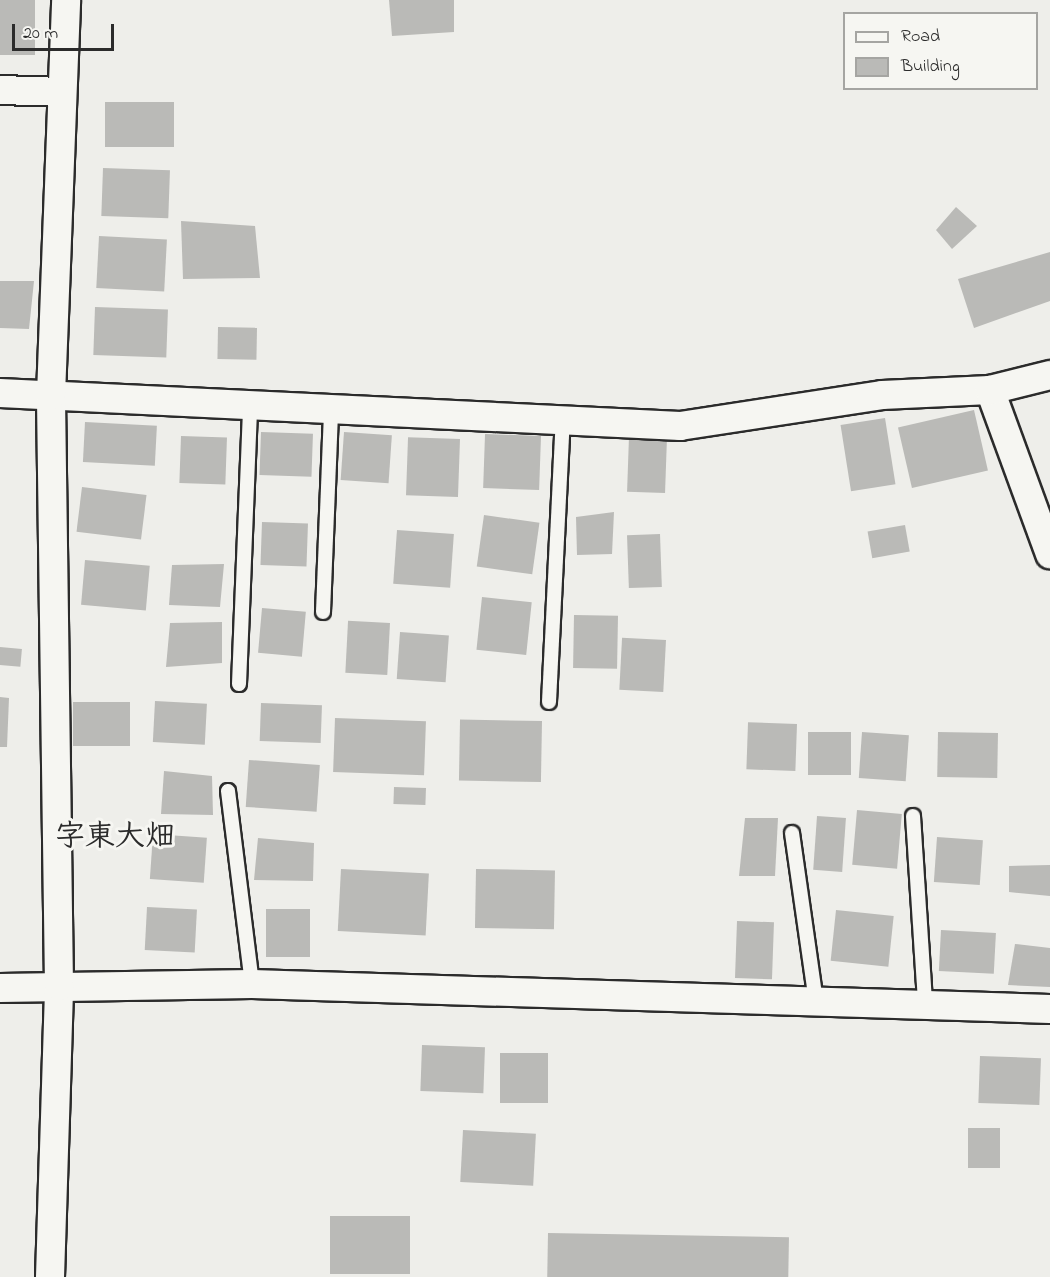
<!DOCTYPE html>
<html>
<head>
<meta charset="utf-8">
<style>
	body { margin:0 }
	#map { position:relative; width:1050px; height:1277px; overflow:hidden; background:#eeeeea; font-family:"Indie Flower","Klee One",sans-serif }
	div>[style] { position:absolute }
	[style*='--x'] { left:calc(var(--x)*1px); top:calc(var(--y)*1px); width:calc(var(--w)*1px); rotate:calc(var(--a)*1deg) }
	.building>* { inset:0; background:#babab7; transform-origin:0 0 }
	.roads { filter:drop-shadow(2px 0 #2b2b2b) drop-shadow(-2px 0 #2b2b2b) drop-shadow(0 2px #2b2b2b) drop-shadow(0 -2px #2b2b2b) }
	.service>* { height:14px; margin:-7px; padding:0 7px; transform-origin:7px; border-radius:7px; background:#f6f6f2 }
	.minor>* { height:28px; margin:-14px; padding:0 14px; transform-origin:14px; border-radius:14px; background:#f6f6f2 }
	span { translate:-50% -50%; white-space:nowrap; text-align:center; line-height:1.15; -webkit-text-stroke:6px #f6f6f2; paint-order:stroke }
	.quarter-label { font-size:30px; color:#2b2b2b; font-weight:700 }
	.legend { position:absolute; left:843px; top:12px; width:195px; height:78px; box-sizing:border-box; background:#f6f6f2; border:2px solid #a5a5a2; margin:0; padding:8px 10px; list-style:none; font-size:18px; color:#2b2b2b }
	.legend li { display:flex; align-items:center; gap:12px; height:30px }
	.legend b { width:30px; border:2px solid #a5a5a2 }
	.scale { position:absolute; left:12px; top:24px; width:102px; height:27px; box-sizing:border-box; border:3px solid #2b2b2b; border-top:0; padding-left:8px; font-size:18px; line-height:21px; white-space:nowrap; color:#2b2b2b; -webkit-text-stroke:4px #f6f6f2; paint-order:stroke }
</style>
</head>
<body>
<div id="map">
	<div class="building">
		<div style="left:0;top:0;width:35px;height:55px"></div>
		<div style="clip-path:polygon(389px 0,454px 0,454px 32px,392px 36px)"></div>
		<div style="left:105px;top:102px;width:69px;height:45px"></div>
		<div style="left:103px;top:168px;width:67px;height:48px;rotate:2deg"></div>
		<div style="clip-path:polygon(956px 207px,977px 226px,952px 249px,936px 230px)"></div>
		<div style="clip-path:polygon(181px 221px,255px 226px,260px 278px,183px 279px)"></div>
		<div style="left:99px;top:236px;width:68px;height:52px;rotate:3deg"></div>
		<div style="clip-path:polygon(1050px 252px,1050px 301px,974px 328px,958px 279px)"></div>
		<div style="clip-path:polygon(0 281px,34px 281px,29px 329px,0 328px)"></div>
		<div style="left:95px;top:307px;width:73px;height:48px;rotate:2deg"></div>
		<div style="left:218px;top:327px;width:39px;height:32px;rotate:1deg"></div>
		<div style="left:974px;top:410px;width:62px;height:78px;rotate:77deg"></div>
		<div style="left:885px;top:418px;width:67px;height:45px;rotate:81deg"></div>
		<div style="left:85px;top:422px;width:72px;height:40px;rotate:3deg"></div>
		<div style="left:261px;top:432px;width:52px;height:43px;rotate:2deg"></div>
		<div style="left:344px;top:432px;width:48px;height:48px;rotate:4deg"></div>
		<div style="left:181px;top:436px;width:46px;height:47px;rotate:2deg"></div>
		<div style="left:541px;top:436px;width:54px;height:56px;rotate:92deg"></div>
		<div style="left:667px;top:437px;width:56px;height:38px;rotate:92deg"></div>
		<div style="left:460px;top:439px;width:58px;height:52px;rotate:92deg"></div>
		<div style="left:82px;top:487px;width:65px;height:45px;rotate:7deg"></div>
		<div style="clip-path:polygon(614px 512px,612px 554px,577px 555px,576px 517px)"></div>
		<div style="left:484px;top:515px;width:56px;height:52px;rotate:8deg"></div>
		<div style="left:262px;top:522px;width:46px;height:43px;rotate:2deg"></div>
		<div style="left:905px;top:525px;width:27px;height:38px;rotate:80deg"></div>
		<div style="left:397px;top:530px;width:57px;height:54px;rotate:4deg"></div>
		<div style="left:660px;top:534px;width:53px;height:33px;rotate:88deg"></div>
		<div style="left:85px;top:560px;width:65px;height:45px;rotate:5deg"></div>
		<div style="clip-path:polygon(224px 564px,220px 607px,169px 605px,172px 565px)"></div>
		<div style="left:482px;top:597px;width:50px;height:53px;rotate:6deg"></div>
		<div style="left:262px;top:608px;width:44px;height:45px;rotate:5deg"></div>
		<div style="left:574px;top:615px;width:44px;height:53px;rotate:1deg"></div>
		<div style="clip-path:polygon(222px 622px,222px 663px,166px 667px,170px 623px)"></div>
		<div style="left:390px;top:623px;width:52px;height:42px;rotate:93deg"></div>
		<div style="left:400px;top:632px;width:49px;height:47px;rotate:4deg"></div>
		<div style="left:666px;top:640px;width:52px;height:44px;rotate:93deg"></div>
		<div style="left:0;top:647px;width:22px;height:18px;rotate:5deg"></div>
		<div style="clip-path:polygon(0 697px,9px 698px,7px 747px,0 747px)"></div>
		<div style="left:155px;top:701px;width:52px;height:41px;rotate:3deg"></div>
		<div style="left:73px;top:702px;width:57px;height:44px"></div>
		<div style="left:261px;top:703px;width:61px;height:38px;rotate:2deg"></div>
		<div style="left:335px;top:718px;width:91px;height:54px;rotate:2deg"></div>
		<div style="left:542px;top:721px;width:61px;height:82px;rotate:91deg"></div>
		<div style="left:797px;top:724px;width:47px;height:49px;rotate:92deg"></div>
		<div style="left:808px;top:732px;width:43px;height:43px"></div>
		<div style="left:862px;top:732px;width:47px;height:46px;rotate:4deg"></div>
		<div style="left:938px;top:732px;width:60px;height:45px;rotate:1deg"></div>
		<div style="left:249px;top:760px;width:71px;height:47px;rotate:4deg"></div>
		<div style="clip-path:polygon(164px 771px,212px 776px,213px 815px,161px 814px)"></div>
		<div style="left:394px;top:787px;width:32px;height:17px;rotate:2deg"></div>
		<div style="left:857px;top:810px;width:45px;height:55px;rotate:5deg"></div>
		<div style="left:817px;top:816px;width:29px;height:54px;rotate:4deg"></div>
		<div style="clip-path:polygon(745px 818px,778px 818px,775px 876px,739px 876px)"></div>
		<div style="left:153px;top:834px;width:54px;height:45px;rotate:4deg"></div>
		<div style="left:937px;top:837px;width:46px;height:45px;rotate:4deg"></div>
		<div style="clip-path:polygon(258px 838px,314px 843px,313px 881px,254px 880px)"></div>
		<div style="clip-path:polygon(1050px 865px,1050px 896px,1009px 892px,1009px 866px)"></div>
		<div style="left:341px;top:869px;width:88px;height:62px;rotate:3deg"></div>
		<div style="left:476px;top:869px;width:79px;height:59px;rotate:1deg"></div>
		<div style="left:147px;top:907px;width:50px;height:43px;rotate:3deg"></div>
		<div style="left:266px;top:909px;width:44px;height:48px"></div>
		<div style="left:836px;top:910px;width:58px;height:51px;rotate:6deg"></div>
		<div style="left:737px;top:921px;width:37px;height:57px;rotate:2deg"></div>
		<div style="left:941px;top:930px;width:55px;height:41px;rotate:3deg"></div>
		<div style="clip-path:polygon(1015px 944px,1050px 948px,1050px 987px,1008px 985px)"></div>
		<div style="left:422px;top:1045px;width:63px;height:46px;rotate:2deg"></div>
		<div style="left:548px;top:1053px;width:50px;height:48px;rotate:90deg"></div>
		<div style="left:980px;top:1056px;width:61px;height:47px;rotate:2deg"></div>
		<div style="left:968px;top:1128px;width:32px;height:40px"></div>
		<div style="left:463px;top:1130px;width:73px;height:52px;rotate:3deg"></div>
		<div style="left:330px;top:1216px;width:80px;height:58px"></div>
		<div style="left:548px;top:1233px;width:241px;height:44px;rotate:1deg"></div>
	</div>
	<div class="roads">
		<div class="service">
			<div style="--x:323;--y:612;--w:203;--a:-87.7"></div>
			<div style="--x:239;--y:684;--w:279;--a:-87.7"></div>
			<div style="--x:549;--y:702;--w:282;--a:-87.2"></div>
			<div style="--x:228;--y:791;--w:194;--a:82.9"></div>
			<div style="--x:913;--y:816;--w:188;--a:86.3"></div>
			<div style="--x:792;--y:833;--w:170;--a:81.9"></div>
		</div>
		<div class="minor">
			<div style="--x:0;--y:90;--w:62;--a:1.8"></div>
			<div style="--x:990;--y:390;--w:175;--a:69.9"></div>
			<div style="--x:0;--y:393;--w:681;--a:2.78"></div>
			<div style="--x:680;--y:426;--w:204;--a:-8.7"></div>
			<div style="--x:882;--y:395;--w:108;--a:-2.7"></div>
			<div style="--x:990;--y:390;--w:62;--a:-14"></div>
			<div style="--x:0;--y:988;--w:252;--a:-0.9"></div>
			<div style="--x:252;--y:984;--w:798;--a:1.79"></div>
			<div style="--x:50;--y:1277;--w:291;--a:-88.2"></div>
			<div style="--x:59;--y:986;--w:591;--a:-90.78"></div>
			<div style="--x:51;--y:395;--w:395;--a:-87.8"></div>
		</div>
	</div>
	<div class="quarter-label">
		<span style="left:115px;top:838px">字東大畑</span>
	</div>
	<ul class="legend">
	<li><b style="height:8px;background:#f6f6f2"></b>Road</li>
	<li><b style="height:16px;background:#babab7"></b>Building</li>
	</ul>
	<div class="scale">20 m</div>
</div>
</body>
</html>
